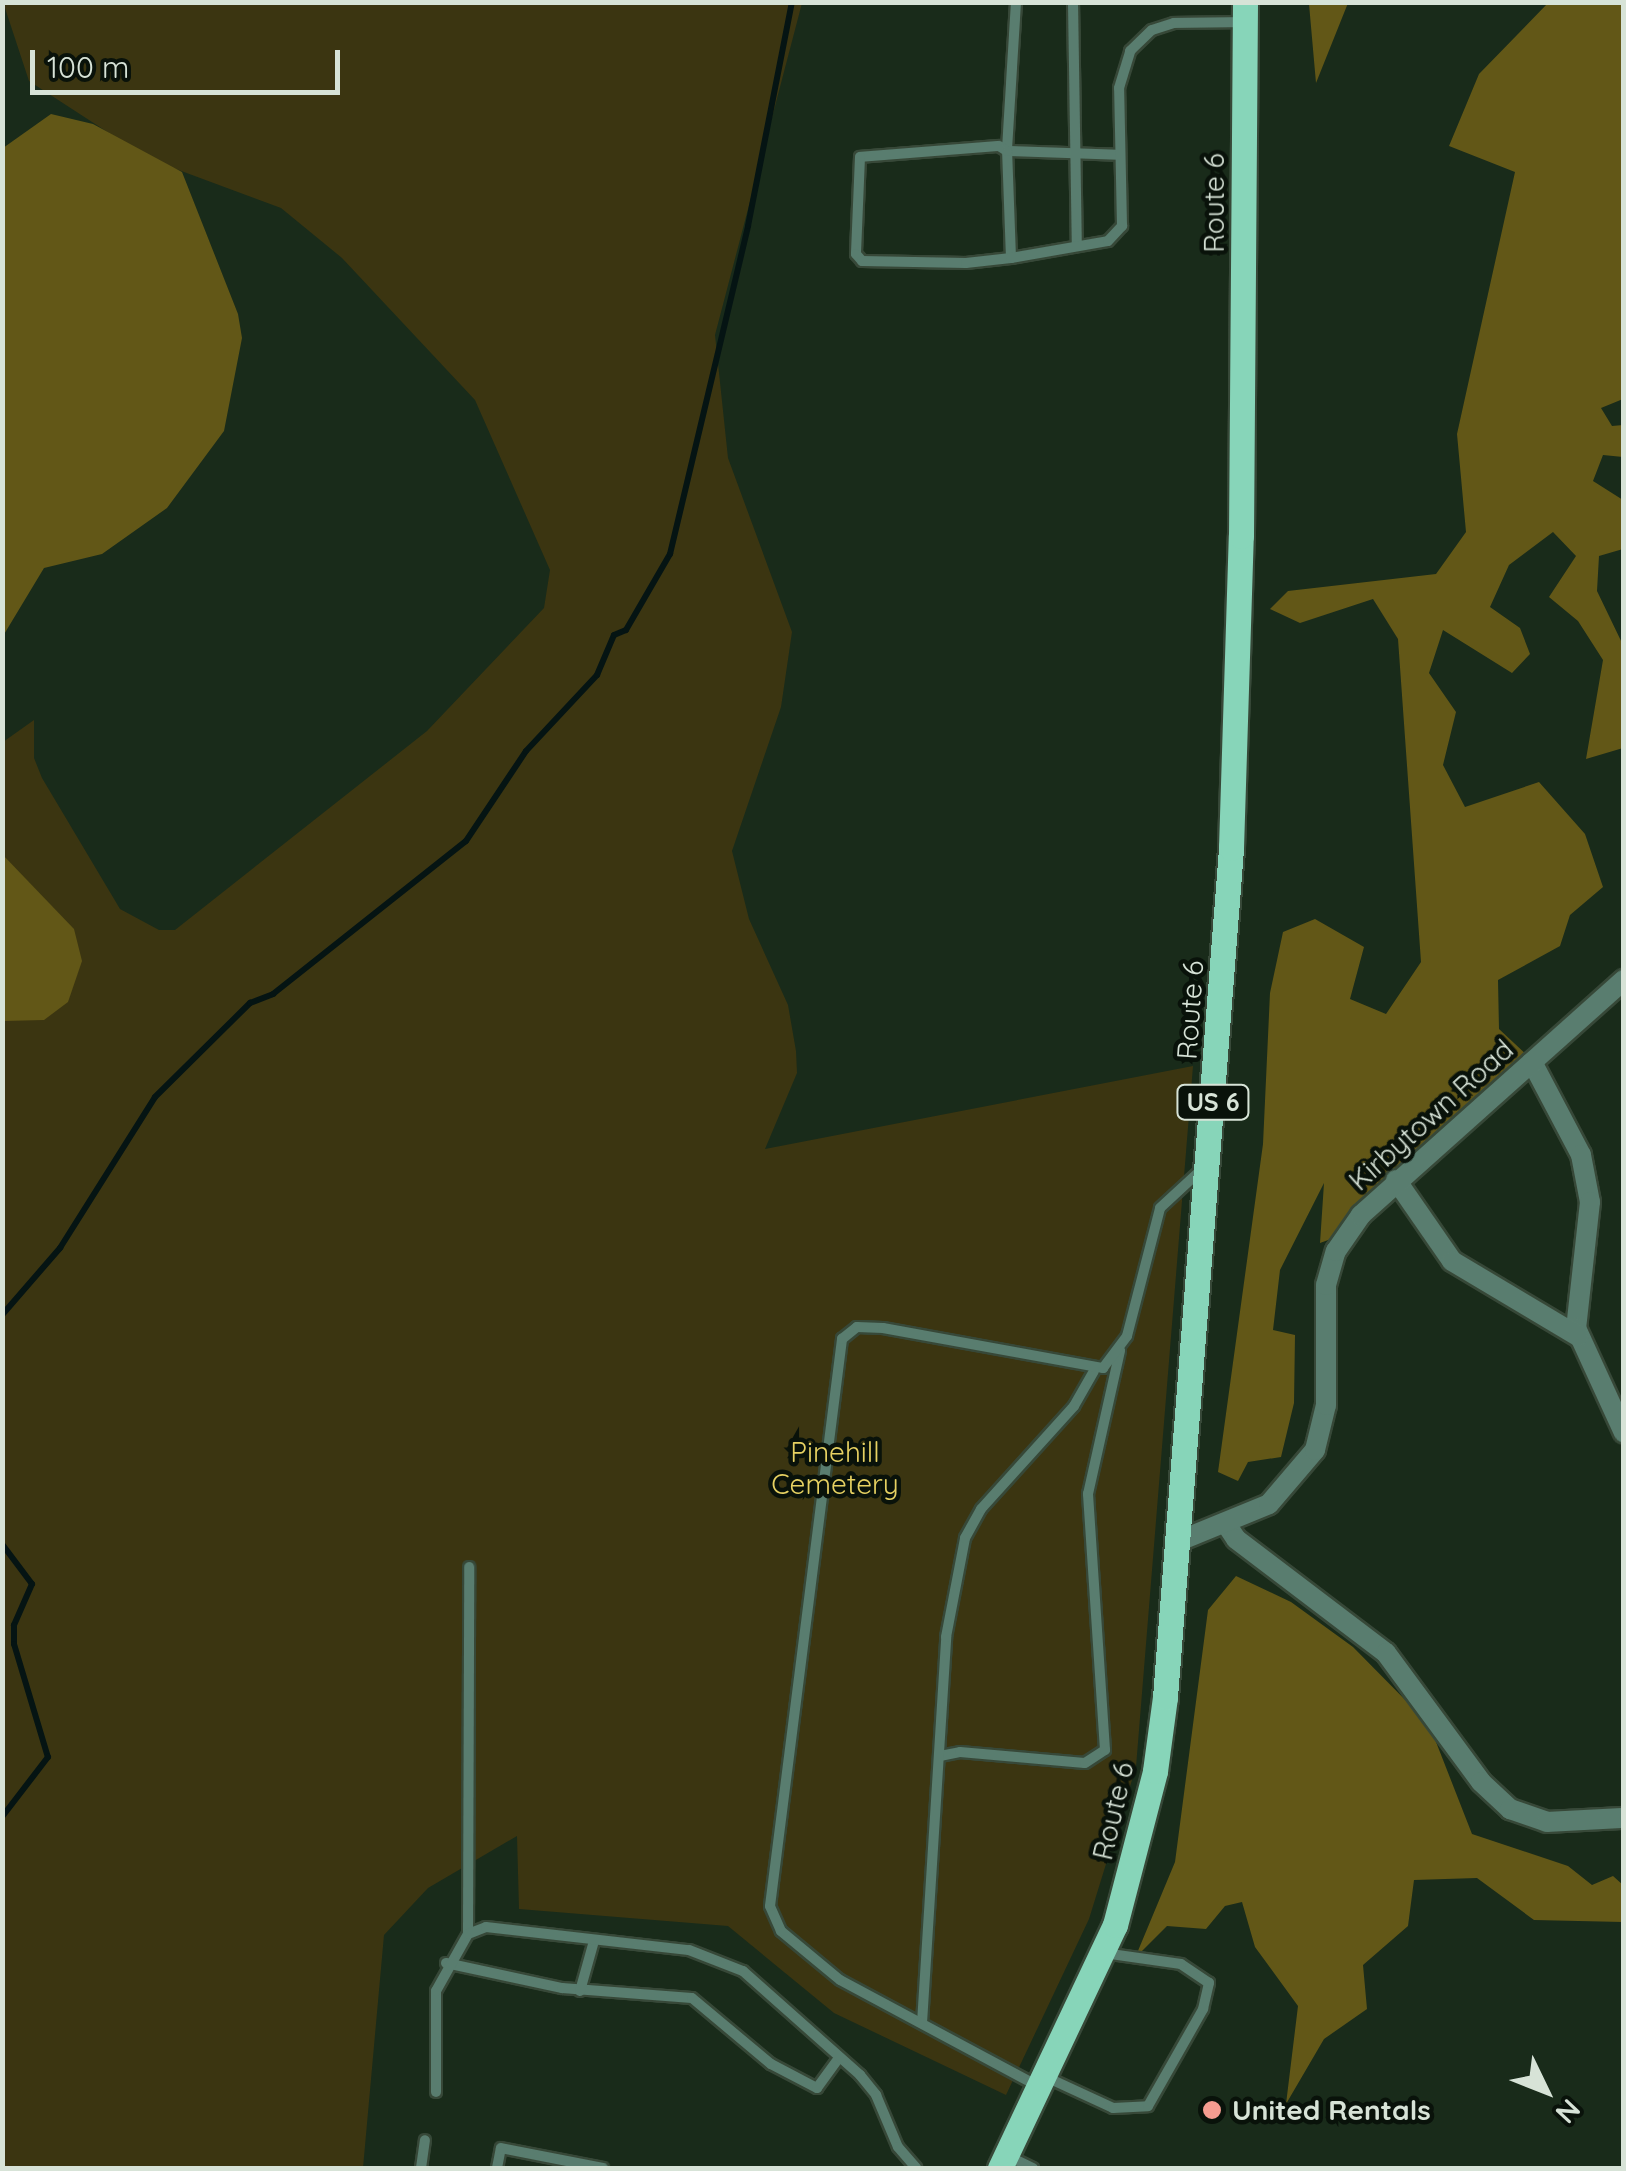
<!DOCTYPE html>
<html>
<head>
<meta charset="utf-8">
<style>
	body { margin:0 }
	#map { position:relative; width:1626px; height:2171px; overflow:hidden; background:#192b1a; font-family:Quicksand,sans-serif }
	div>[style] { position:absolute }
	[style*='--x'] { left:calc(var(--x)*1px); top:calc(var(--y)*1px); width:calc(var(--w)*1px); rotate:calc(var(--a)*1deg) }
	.green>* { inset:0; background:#3b3511 }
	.forest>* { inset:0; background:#625717 }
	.stream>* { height:6px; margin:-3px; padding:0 3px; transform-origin:3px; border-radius:3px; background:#051413 }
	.roads { filter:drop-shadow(2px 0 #374838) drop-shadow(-2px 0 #374838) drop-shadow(0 2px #374838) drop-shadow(0 -2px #374838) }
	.service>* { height:10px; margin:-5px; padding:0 5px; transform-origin:5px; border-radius:5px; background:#597d6f }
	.minor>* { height:20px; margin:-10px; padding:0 10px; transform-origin:10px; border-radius:10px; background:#597d6f }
	.primary>* { height:25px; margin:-12.5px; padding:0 12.5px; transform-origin:12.5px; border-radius:12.5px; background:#87d5b9 }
	.dots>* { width:28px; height:28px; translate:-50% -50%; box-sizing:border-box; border:5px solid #09120a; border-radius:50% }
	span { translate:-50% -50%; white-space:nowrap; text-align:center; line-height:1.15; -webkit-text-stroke:9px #09120a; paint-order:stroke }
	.shield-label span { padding:2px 8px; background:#09120a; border:2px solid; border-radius:8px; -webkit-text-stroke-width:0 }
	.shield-label { font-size:25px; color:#d7e3d7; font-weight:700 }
	.street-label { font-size:28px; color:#d7e3d7 }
	.park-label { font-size:28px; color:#e6d162 }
	.poi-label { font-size:28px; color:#d7e3d7; font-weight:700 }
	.left { translate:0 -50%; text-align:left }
	.frame { position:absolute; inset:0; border:5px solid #d7e3d7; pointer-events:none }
	.north { position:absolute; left:1496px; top:2041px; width:100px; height:100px; -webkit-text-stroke:8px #09120a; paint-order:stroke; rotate:133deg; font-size:28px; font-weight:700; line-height:40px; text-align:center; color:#d7e3d7 }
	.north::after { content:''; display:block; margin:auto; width:35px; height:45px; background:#d7e3d7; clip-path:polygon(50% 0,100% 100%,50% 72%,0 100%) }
	.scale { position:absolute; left:30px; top:50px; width:310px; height:45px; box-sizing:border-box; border:5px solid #d7e3d7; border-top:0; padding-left:12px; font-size:30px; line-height:35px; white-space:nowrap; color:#d7e3d7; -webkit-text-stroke:8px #09120a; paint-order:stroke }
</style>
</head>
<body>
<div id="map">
	<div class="green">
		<div style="clip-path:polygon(3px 2px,802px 3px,715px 335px,728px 458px,792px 632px,781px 707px,732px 851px,749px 919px,788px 1005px,796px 1051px,797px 1073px,765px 1149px,1193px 1066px,1136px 1767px,1089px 1919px,1006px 2095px,834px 2013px,728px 1926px,519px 1909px,517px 1836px,428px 1888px,384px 1935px,363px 2168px,3px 2168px,3px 742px,34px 720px,34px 758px,42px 778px,120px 909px,159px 930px,175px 930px,427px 731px,544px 608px,550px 570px,475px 400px,342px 258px,281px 208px,149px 159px,29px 81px)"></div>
	</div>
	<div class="forest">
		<div style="clip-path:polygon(1307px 3px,1348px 3px,1316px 83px,1309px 4px)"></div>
		<div style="clip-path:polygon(1548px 3px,1623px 3px,1623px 399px,1601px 408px,1612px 426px,1623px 425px,1623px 457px,1603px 455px,1593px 481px,1623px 500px,1623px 549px,1599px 556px,1597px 591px,1623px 645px,1623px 748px,1586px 759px,1603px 660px,1578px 621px,1549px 597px,1576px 556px,1553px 532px,1509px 565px,1490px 607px,1520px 628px,1530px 654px,1512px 673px,1443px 630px,1429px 673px,1456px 712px,1443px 765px,1465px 807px,1539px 782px,1585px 834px,1603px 887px,1570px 915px,1560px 946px,1498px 980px,1499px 1029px,1529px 1057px,1428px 1152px,1407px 1159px,1392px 1196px,1361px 1228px,1320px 1243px,1324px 1183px,1280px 1270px,1273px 1330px,1295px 1335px,1294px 1403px,1281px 1457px,1248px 1462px,1238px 1481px,1218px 1472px,1263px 1144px,1270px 993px,1283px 932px,1315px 919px,1364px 947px,1350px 999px,1386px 1014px,1421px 962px,1398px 639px,1373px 599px,1300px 623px,1270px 609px,1288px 591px,1436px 574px,1466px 532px,1457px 434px,1515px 172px,1449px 146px,1479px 74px)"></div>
		<div style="clip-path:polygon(51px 114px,93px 124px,182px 172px,238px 314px,242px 338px,224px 431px,167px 508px,102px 554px,44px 568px,3px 636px,3px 148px)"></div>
		<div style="clip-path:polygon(2px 854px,74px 929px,82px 961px,68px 1002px,44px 1020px,3px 1021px)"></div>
		<div style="clip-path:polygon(1236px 1576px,1291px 1602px,1353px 1647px,1429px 1724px,1472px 1834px,1568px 1866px,1592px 1885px,1613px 1876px,1623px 1885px,1623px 1922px,1534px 1920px,1477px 1878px,1414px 1880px,1408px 1926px,1363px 1965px,1367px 2009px,1324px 2039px,1286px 2104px,1298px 2006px,1255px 1947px,1242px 1902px,1225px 1906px,1206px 1929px,1167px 1926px,1135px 1958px,1175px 1862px,1208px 1610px)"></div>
	</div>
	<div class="stream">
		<div style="--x:2;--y:1315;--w:89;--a:-49.1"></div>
		<div style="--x:60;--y:1248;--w:178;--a:-57.8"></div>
		<div style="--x:155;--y:1097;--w:134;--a:-44.7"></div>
		<div style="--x:250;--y:1003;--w:25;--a:-21"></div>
		<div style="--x:273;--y:994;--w:246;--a:-38.4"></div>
		<div style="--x:466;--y:841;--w:108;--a:-56.3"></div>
		<div style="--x:526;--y:751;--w:104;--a:-46.9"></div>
		<div style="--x:597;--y:675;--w:43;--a:-67"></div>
		<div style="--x:614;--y:635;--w:13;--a:-23"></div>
		<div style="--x:626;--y:630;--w:88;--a:-59.9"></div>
		<div style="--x:670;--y:554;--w:337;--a:-76.6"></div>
		<div style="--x:748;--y:226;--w:228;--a:-78.9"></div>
		<div style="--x:2;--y:1544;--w:50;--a:53.1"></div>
		<div style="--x:32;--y:1584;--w:45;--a:113.7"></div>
		<div style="--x:14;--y:1625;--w:19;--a:90"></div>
		<div style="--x:14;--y:1644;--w:118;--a:73.3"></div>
		<div style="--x:48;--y:1757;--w:76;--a:127.5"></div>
	</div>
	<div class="roads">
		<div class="service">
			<div style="--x:1016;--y:2;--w:149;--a:93.5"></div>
			<div style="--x:1007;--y:151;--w:113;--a:2"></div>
			<div style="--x:1073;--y:2;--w:244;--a:89.1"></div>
			<div style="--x:1011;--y:258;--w:107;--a:-92.1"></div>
			<div style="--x:1007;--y:151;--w:9;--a:-148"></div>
			<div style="--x:999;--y:146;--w:139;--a:175.5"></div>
			<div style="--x:860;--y:157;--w:97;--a:92.4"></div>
			<div style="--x:856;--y:254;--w:9;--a:49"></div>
			<div style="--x:862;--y:261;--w:104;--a:1.1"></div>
			<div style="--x:966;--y:263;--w:45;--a:-6.3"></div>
			<div style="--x:1011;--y:258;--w:98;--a:-9.9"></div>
			<div style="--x:1108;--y:241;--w:21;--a:-47"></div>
			<div style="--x:1122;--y:226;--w:138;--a:-91.2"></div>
			<div style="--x:1119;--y:88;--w:39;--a:-73"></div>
			<div style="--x:1130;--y:51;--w:30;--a:-44"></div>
			<div style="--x:1152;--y:30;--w:23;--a:-18"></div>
			<div style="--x:1174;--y:23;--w:70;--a:-0.8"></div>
			<div style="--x:940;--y:1756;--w:20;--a:-11"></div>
			<div style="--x:960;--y:1752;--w:125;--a:5"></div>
			<div style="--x:1085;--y:1763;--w:24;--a:-33"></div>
			<div style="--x:1105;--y:1750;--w:257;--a:-93.8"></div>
			<div style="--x:1088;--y:1494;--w:147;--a:-77.4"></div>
			<div style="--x:468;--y:1934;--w:367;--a:-89.8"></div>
			<div style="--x:446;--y:1963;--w:119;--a:12.2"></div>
			<div style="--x:562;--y:1988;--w:130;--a:4.4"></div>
			<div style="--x:692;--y:1998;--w:103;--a:39.9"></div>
			<div style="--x:771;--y:2064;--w:52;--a:27.6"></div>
			<div style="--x:817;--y:2088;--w:37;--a:-54"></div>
			<div style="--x:580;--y:1991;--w:52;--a:-74.4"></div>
			<div style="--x:922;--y:2023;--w:387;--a:-86.4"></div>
			<div style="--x:946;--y:1637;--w:101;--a:-79.1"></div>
			<div style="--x:965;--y:1538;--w:33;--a:-61"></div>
			<div style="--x:981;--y:1509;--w:139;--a:-47.9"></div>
			<div style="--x:1074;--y:1406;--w:40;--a:-60.3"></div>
			<div style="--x:1046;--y:2077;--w:74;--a:24.8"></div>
			<div style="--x:1113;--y:2108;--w:35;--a:-3"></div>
			<div style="--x:1148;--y:2106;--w:112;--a:-60.4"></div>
			<div style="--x:1203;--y:2009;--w:27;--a:-77"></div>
			<div style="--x:1209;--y:1983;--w:34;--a:-146"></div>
			<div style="--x:1181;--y:1964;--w:78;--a:-171.9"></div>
			<div style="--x:1036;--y:2085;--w:222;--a:-151.8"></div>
			<div style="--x:840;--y:1980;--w:77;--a:-140.3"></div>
			<div style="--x:781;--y:1931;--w:27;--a:-114"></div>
			<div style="--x:770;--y:1906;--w:572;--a:-82.76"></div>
			<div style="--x:842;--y:1339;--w:19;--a:-39"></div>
			<div style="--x:857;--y:1327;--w:26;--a:2"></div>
			<div style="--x:883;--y:1328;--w:224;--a:10.3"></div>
			<div style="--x:1103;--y:1368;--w:40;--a:-53"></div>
			<div style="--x:1127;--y:1336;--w:132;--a:-75.5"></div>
			<div style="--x:1160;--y:1208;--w:54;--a:-42.8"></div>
			<div style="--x:436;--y:2092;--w:101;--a:-90"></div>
			<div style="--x:436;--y:1991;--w:65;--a:-60.7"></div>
			<div style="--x:468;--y:1934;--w:19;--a:-21"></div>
			<div style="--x:486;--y:1927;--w:204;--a:6.5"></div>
			<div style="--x:689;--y:1950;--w:58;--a:21.3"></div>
			<div style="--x:743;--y:1971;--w:157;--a:41.6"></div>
			<div style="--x:860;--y:2075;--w:26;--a:51"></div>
			<div style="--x:876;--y:2095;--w:56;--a:67.1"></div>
			<div style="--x:898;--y:2147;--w:28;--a:49"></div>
			<div style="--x:1008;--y:2156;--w:28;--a:26"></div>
			<div style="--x:421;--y:2168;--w:28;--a:-82"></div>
			<div style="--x:497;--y:2168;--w:20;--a:-79"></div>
			<div style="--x:501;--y:2148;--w:104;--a:11.1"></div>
		</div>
		<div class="minor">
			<div style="--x:1532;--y:1062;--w:105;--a:62.2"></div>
			<div style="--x:1581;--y:1155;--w:48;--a:79.2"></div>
			<div style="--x:1590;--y:1202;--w:127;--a:96.3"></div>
			<div style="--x:1576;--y:1328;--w:115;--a:65.4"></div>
			<div style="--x:1396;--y:1180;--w:98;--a:55.3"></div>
			<div style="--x:1452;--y:1261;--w:147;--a:30.8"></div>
			<div style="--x:1226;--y:1524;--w:18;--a:56"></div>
			<div style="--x:1236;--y:1539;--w:188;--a:37.2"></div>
			<div style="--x:1386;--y:1653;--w:160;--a:53.6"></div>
			<div style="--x:1481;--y:1782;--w:40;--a:43"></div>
			<div style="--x:1510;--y:1809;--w:39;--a:19"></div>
			<div style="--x:1547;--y:1822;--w:77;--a:-3"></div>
			<div style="--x:1179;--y:1541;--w:97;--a:-22.3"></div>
			<div style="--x:1269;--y:1504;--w:71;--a:-49.6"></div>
			<div style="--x:1315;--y:1450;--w:46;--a:-76.3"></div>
			<div style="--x:1326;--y:1405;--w:120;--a:-90"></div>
			<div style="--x:1326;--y:1285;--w:35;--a:-74"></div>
			<div style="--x:1336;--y:1251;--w:44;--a:-55.2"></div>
			<div style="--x:1361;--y:1215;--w:353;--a:-41.8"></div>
		</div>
		<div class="primary">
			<div style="--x:1000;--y:2168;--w:269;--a:-64.7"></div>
			<div style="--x:1115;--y:1925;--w:159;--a:-75.4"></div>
			<div style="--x:1155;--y:1771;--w:75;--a:-82.3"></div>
			<div style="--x:1165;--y:1697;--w:852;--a:-85.55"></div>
			<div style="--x:1231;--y:848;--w:312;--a:-88.2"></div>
			<div style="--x:1241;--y:536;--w:534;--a:-89.57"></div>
		</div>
	</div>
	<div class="dots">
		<div style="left:1212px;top:2110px;background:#f59c90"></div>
	</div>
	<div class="shield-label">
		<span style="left:1213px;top:1102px">US 6</span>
	</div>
	<div class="street-label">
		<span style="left:1214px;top:203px;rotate:-90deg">Route 6</span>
		<span style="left:1190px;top:1010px;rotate:-86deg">Route 6</span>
		<span style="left:1431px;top:1115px;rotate:-42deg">Kirbytown Road</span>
		<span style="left:1113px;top:1811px;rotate:-77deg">Route 6</span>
	</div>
	<div class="park-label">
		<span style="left:835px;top:1468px">Pinehill<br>Cemetery</span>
	</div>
	<div class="poi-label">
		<span class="left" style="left:1232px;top:2110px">United Rentals</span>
	</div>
	<div class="frame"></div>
	<div class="north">N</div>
	<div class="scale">100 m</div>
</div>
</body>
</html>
